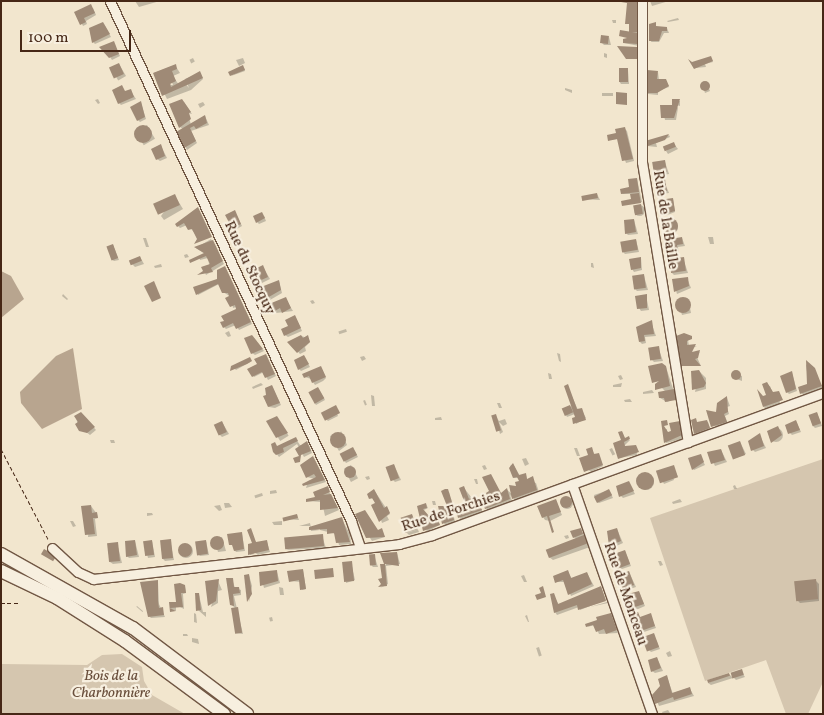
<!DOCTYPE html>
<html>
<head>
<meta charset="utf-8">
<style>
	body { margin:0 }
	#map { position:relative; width:824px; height:715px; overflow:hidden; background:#f2e6ce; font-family:Vollkorn,serif }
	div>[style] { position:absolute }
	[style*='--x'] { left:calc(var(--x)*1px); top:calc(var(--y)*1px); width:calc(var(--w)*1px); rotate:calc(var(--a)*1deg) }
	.green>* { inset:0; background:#d5c6af }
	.water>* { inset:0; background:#b8a58f }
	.shadow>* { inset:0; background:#0003; transform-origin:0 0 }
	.round { border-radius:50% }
	.building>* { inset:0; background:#9f8a76; transform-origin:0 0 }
	.path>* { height:1px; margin-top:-0.5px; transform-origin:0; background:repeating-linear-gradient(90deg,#462716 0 4px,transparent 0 6.5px) }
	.roads { filter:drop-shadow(1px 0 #715744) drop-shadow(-1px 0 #715744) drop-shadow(0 1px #715744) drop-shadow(0 -1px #715744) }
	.minor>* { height:9px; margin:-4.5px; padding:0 4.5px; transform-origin:4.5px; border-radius:4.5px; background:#f7efdf }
	.secondary>* { height:12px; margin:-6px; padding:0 6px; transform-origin:6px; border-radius:6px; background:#f7efdf }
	span { translate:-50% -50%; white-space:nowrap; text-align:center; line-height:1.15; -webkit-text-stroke:4.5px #f7efdf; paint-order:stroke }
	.street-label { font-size:15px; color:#462716 }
	.park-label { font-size:15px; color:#6a4f3c; font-style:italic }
	.frame { position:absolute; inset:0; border:2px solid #462716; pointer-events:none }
	.scale { position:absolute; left:20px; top:30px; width:111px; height:22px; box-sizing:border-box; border:2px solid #462716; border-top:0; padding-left:6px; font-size:15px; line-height:18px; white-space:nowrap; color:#462716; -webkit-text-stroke:4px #f7efdf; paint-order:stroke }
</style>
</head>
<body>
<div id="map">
	<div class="green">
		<div style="clip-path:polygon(823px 459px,823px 682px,808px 714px,786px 714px,766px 660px,705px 681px,650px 518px)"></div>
		<div style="clip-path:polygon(122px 654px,142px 667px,144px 681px,152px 695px,185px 714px,1px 714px,1px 664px,87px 665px,102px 655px)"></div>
	</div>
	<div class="water">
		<div style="clip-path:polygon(1px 271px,11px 276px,24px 299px,1px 318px)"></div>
		<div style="clip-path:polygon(73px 348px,82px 409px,42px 429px,21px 403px,20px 392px,56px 356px)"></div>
	</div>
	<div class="shadow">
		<div style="clip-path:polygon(135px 1px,160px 1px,139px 7px)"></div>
		<div style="clip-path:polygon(626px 1px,638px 1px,639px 46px,624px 43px,633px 40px,627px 34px,630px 31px,630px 3px)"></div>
		<div style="clip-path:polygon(650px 1px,669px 1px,652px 6px)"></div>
		<div style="clip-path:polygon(93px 8px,96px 15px,86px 21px,87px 24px,83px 26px,76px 12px)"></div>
		<div style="clip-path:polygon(678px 18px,679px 20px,668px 22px,667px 21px)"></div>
		<div style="clip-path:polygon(612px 20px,616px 20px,616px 23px,613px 23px)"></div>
		<div style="clip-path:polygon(656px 24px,656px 28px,667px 28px,669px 33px,664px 33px,659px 42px,651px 42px)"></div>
		<div style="clip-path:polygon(105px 26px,111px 37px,95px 44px,93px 42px)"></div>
		<div style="clip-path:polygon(609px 37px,611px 45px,604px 45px,602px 43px)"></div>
		<div style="clip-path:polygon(113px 42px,120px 56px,112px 60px,107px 52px)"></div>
		<div style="clip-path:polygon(604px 53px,607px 54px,607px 58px,604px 57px)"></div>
		<div style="left:193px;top:58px;width:4px;height:4px;rotate:63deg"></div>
		<div style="clip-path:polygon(243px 58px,245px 63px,239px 66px,236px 60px)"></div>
		<div style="clip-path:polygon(711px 58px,713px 62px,705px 64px,706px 67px,695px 68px)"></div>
		<div style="left:119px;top:64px;width:14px;height:9px;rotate:60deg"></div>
		<div style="clip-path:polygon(evenodd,175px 65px,180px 73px,173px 76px,179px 85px,185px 83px,189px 88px,185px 79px,200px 73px,203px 79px,191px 90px,167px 99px,154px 73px,175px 65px,165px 72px,168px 72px,173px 85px,171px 85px,165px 72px)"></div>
		<div style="clip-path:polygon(244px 68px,245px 71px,231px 76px)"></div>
		<div style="clip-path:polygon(628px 70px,629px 84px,621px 84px,619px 81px)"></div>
		<div style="clip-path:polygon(658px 72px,659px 80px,666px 81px,669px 87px,658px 91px,658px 95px,648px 94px,646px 92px)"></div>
		<div style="clip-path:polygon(706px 82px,710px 91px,705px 93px,702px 83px)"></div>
		<div style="clip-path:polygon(565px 88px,572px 90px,572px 93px,565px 90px)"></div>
		<div style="clip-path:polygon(130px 90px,136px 99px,121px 105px,119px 103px,125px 92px)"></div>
		<div style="left:602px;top:93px;width:11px;height:3px"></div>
		<div style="clip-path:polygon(98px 99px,100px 103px,98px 104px,95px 100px)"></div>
		<div style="clip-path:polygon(673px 100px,680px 101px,680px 106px,676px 105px,678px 108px,676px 120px,665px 120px,662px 107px,675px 106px)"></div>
		<div style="clip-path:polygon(184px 102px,192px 114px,188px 113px,191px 125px,205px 116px,209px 125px,191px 131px,197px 143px,187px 150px,178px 132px,183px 129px,180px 127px)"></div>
		<div style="clip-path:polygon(203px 102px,205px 105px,200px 108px,198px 104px)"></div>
		<div style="clip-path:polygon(141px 103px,146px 119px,140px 122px,138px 120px)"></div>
		<div style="left:147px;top:125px;width:16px;height:13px;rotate:60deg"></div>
		<div style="clip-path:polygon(625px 129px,627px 131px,634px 161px,626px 163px,618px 139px,610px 140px)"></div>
		<div style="clip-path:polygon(669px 135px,670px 137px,656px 143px,657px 147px,647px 146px)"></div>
		<div style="clip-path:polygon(674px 144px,678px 149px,668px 154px,666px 151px)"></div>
		<div style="clip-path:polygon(161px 146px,167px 158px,160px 161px,157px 159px)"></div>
		<div style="clip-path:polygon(665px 162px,669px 174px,658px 176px,655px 174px)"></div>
		<div style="clip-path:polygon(637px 179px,642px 202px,633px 203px,631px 194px,622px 194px)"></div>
		<div style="clip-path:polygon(664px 181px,669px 193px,661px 194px,658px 192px)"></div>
		<div style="clip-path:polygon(597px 194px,600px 200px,582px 199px)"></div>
		<div style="clip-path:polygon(175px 196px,183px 209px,164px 220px,161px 216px)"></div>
		<div style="clip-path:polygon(673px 199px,675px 212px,665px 216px,662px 214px)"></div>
		<div class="round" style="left:633.5px;top:204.5px;width:11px;height:11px"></div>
		<div style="clip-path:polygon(197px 208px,202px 216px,199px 239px,189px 226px,190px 230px,187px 225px,180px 228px,177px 225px)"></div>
		<div style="clip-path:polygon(235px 212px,242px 226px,235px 230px,233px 228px)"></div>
		<div style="clip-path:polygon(264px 216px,266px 221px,259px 224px,257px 222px)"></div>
		<div class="round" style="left:664px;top:220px;width:14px;height:14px"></div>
		<div style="clip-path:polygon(634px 220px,638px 234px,628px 235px,626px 233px)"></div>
		<div style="clip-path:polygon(708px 237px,713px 237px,714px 244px,710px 244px)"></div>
		<div style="clip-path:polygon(143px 238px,146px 238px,149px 247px,146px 247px)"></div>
		<div style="clip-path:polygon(682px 238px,685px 246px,678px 247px,679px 254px,671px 256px,669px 253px)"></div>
		<div style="clip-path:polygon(211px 239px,224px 264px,206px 275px,203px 268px,210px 270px,208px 258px,200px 260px,199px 257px,205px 254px,196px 248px)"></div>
		<div style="clip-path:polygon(636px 240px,639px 252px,625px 254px,623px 252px)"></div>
		<div style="clip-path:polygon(113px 245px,119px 260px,114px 261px,111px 259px)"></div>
		<div style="clip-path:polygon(187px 254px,189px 257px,185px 258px,184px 255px)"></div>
		<div style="clip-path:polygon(140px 257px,144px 264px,135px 267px,132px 264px)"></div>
		<div style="clip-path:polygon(641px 258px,642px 270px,634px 272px,632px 269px)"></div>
		<div style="clip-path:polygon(683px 258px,688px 273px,674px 275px,672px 273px)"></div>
		<div style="clip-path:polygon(591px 263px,593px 263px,594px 268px,591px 267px)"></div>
		<div style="clip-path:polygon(161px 264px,162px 267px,155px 268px,154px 266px)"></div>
		<div style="clip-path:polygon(263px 267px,270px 279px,262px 283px,260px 280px)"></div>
		<div style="clip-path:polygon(225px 268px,243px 305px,233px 308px,231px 297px,223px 292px,219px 284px,198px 295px,195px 288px,219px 279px)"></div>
		<div style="clip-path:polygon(644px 276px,648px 290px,637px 291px,635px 289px)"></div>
		<div style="clip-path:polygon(687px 278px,691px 288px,677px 294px,673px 280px)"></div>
		<div style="clip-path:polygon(279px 281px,282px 293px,270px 300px,268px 297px)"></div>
		<div style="clip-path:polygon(63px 294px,68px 299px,67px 300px,62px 296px)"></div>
		<div style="clip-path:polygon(646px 295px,649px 310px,641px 311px,639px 308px)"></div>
		<div style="clip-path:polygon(285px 298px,293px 311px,276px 313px,274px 311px)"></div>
		<div style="clip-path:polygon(688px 298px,691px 313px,682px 315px,677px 300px)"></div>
		<div style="clip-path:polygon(313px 300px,315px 303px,312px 304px,310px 301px)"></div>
		<div style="clip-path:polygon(245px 309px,252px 324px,239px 330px,236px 325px,226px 329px,224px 327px)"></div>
		<div style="clip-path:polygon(295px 316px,302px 331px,288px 337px,285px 335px)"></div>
		<div style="clip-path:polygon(651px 322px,656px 336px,645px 337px,646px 343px,642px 344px,640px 342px)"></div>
		<div style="left:346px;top:329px;width:3px;height:8px;rotate:72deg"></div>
		<div style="clip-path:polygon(229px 331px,231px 336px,228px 337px,225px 333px)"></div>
		<div style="clip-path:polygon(301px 336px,308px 338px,310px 342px,305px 347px,306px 351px,300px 354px,289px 342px)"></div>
		<div style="clip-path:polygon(677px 336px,692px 338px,688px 340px,689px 346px,697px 346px,691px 348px,692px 353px,700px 352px,696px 355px,701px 366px,682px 365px)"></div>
		<div style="clip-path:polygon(254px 338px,264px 351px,255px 355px,252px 353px)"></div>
		<div style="clip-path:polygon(658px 347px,663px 361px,654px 362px,652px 360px)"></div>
		<div style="clip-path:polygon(557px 353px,560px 354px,561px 362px,559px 361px)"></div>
		<div style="clip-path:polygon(265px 355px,276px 376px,268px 380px,264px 372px,254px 377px,249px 369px,258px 365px)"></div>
		<div style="clip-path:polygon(304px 356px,310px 367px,301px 371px,299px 369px)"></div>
		<div style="clip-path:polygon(364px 356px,366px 359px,362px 361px,360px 357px)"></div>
		<div style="clip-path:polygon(252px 361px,236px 370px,234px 368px)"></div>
		<div style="clip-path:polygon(809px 363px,823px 388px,804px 395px,801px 393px,809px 385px,806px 365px)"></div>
		<div style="clip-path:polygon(666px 367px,676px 398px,667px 402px,660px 398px,666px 392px,661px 387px,657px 389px,660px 381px,653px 382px)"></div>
		<div style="clip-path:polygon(321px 368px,326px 378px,323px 381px,315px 385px,311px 379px,305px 377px)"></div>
		<div style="clip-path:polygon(699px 371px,706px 378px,706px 389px,695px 392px)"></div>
		<div style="clip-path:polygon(548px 373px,551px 374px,552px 379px,549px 379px)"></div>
		<div style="clip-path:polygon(734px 373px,742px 376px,742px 381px,734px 378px)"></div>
		<div style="clip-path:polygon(792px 373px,797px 391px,789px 394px,787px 392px)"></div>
		<div style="clip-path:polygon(621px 375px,623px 379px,620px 380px,618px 376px)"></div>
		<div style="clip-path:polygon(261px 383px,263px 385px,253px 389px,252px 387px)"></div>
		<div style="clip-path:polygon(622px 383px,621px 387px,613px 387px,613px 385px)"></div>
		<div style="clip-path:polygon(567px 385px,578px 410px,581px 409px,586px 418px,576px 424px,575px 414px,567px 417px,563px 409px,573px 406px)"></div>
		<div style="clip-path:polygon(763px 385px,770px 386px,773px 394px,779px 393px,780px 404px,766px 409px,764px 407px,768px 396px)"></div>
		<div style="clip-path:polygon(272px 386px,281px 405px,275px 408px,269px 407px,265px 397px)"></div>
		<div style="clip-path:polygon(318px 388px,325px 400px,316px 405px,314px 402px)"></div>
		<div style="clip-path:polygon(652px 390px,654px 393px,643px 394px,643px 392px)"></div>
		<div style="clip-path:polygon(371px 395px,374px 396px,375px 406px,372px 406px)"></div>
		<div style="clip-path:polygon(727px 398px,730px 406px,727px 407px,729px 414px,725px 416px,728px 424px,718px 428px,712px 422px,713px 427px,708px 413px,716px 413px)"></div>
		<div style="clip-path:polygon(630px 399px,632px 402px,625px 402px,624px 400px)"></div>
		<div style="left:365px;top:400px;width:5px;height:2px;rotate:68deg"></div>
		<div style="clip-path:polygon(497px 403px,500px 403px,502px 408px,499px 408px)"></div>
		<div style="clip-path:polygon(335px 409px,338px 416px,328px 421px,326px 419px)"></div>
		<div style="clip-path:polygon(81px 413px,96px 430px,90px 435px,78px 426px,76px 417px)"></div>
		<div style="clip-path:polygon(817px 413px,822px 426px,815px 428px,813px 426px)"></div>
		<div style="clip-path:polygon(495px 415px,499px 421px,505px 419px,507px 424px,503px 426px,499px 422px,503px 432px,500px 434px)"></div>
		<div style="left:277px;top:417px;width:22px;height:10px;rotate:58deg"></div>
		<div style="clip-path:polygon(441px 417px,442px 420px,435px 420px,435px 418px)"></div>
		<div style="clip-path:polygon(796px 421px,801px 432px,792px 435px,790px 433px)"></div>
		<div style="clip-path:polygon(222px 422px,229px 434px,222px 437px,220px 435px)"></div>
		<div style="clip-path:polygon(708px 422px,710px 429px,698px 435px,695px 433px)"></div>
		<div style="clip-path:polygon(681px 427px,683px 439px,666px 443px,663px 430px,667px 429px,667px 433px)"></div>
		<div class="round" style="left:769px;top:428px;width:14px;height:14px"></div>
		<div style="clip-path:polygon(341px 431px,347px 445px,339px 451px,330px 436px,336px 433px,339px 437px)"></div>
		<div style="clip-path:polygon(622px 432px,625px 439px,630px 440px,621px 449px,636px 446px,637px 455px,619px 458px,614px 444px,622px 440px)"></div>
		<div style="clip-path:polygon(759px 434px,766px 448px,755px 452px,753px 450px)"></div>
		<div style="clip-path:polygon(296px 439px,300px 445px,309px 445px,312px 453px,304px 457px,297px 444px,279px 457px,273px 449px)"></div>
		<div style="clip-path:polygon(110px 440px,114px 440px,115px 443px,111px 443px)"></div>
		<div style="clip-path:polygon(740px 442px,746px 454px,733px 459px,733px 458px)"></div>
		<div style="clip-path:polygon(353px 448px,358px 457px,346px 463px,344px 460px)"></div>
		<div style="clip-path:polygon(574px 448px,577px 448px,580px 456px,577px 456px)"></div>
		<div style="left:612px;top:448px;width:7px;height:3px;rotate:63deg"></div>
		<div style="clip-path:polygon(591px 449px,603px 466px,591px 472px,584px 466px)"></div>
		<div style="clip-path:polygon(721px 450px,727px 462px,715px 466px,709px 453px)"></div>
		<div style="clip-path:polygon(700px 455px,705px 465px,694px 470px,693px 469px)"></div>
		<div style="clip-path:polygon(313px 457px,326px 482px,306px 488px,308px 481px,315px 479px,307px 477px)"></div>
		<div style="clip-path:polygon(526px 458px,529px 464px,525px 466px,522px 459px)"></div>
		<div style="clip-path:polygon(513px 464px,520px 476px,526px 475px,527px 480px,536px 483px,539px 492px,515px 500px,510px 495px,512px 501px,488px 510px,486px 508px,493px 480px,501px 495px,506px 489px,512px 494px,510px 490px,519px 486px,519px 478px,514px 478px,510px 466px)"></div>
		<div style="left:351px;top:465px;width:15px;height:8px;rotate:62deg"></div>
		<div style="clip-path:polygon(394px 465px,401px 480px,395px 482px,393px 480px)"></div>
		<div style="clip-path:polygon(485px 465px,487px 469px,484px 470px,482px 466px)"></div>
		<div style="clip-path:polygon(673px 466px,678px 477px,670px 468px,674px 480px,664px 484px,658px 472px)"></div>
		<div class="round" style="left:638px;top:474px;width:16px;height:16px"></div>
		<div style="clip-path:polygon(369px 476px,370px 479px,367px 480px,365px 477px)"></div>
		<div style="clip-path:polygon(474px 479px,477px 479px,478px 484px,476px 484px)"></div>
		<div style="clip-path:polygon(629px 483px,635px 494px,623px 498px,621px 496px)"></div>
		<div style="clip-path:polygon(735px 485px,737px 489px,734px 489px,733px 486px)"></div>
		<div style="clip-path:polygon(327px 488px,339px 510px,325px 516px,322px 502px,307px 501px,317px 498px)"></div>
		<div style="clip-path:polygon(464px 488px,483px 512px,461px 520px,456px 510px,463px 505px,467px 506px)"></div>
		<div style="clip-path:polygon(276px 490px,277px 493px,270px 494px,270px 491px)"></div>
		<div style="clip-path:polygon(374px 490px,390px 514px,387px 516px,389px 520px,382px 523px,374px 498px,370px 499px)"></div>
		<div style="clip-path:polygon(609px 490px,613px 498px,599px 503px,596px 501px,594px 495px)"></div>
		<div style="clip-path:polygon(449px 492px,455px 522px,445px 526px,439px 507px,449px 507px)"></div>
		<div style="left:262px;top:493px;width:3px;height:8px;rotate:72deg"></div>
		<div class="round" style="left:561px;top:497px;width:12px;height:12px"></div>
		<div style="clip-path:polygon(680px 499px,682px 502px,673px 504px,672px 502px)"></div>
		<div style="clip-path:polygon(432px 501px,435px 501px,436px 505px,433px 505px)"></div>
		<div style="clip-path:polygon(556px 501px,562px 515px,550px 521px,545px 520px,543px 517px)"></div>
		<div style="clip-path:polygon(224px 503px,229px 503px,232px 507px,225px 508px)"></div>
		<div style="clip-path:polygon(426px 504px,428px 508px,424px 510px,429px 522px,436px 516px,439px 525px,427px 532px,419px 506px)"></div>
		<div style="clip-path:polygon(220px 505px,222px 510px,219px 511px,214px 506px)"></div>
		<div style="clip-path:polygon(91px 506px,97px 514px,98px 518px,95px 519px,97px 536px,88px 537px)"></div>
		<div style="clip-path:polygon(147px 513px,152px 513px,153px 515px,147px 516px)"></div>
		<div style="clip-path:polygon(297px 515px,299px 520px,284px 519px)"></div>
		<div style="clip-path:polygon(412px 515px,419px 532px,409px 535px,407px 533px)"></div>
		<div style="clip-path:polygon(341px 518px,350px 534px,351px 544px,339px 545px,336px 534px,320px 530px,320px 525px)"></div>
		<div style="clip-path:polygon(358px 519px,381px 537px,382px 531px,385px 537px,372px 541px)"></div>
		<div style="clip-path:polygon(70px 521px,73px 521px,76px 526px,73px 527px)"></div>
		<div style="clip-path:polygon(282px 521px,282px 525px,274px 525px,272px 522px)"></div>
		<div style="clip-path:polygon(310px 523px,311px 528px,320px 530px,311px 531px,310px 526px,299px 526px)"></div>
		<div style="clip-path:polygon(581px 529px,590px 547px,553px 560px,549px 557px,547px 550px,576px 539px,574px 537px)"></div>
		<div style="clip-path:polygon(617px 529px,623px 543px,612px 548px,608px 532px)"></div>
		<div style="clip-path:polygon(248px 530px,257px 544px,267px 542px,270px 552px,258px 555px,252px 550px,254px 554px,250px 555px,249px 545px,254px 544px)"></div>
		<div style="clip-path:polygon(242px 534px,245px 551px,236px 552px,234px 549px)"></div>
		<div style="clip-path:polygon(568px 535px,569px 538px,566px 539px,564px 536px)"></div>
		<div style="clip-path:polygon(322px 536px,326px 548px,286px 550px)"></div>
		<div style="clip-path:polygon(222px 537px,226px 551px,218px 552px,214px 538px)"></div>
		<div style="clip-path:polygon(170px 540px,174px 560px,165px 561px,163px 559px)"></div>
		<div style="clip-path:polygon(135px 541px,139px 557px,129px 558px,127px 556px)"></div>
		<div style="clip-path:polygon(152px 541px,155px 557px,148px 558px,144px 542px)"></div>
		<div style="clip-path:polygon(206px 541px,209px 555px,200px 556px,198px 554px)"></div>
		<div style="clip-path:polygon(117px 543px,122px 563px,113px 564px,110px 562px)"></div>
		<div class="round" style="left:179px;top:544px;width:14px;height:14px"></div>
		<div style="clip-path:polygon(625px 551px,631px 566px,622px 569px,619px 567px)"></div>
		<div style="clip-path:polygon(397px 553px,400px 564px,386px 566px,388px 584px,380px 588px,383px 586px,379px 580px,383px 580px,382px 565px,386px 565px,382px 554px)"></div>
		<div style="clip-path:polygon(374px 555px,378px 567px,373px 567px,371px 565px)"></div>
		<div style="clip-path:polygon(658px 561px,661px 561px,663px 565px,660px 566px)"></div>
		<div style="clip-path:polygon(351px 563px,355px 580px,346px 583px,346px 582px)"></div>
		<div style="clip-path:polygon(303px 570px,306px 589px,302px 590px,301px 582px,290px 581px)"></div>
		<div style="clip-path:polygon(277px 572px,280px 583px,264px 588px,260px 573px)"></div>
		<div style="clip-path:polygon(568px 572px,572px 579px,587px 573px,594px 586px,571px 596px,565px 582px,556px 582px)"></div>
		<div style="clip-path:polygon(629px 572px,636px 587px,627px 590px,624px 588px)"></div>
		<div style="clip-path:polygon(249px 575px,252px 586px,249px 602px,245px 576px)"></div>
		<div style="clip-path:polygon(524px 575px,527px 582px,524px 582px,521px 576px)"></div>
		<div style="clip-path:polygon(232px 579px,235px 588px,241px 590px,241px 595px,234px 596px,243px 634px,235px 633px,235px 608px,231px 604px)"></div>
		<div style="clip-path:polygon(815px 580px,819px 584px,819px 601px,800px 603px,798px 601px)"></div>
		<div style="clip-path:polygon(218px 581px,222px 590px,218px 591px,218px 603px,211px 607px)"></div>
		<div style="clip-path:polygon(158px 582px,159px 604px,165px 617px,151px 618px,149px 616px)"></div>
		<div style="clip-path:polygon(175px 585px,185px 587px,186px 593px,183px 594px,184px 609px,176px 605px,176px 611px,171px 609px,170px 603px,177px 606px)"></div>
		<div style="clip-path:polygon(279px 587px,283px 588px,284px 595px,280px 595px)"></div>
		<div style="clip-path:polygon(601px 587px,606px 600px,580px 610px,579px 607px,557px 615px,555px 612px,553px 594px,559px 605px)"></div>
		<div style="clip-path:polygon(639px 592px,645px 606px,636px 610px,634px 607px)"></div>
		<div style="clip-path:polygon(199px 595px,203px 612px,206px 612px,206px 617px,198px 610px)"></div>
		<div style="clip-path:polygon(607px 602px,608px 603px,590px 607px)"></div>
		<div style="left:137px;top:606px;width:8px;height:1px;rotate:40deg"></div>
		<div style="clip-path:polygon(194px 613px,196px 614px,197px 623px,194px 622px)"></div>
		<div style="clip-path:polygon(527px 615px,529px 622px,528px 622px,525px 616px)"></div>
		<div style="clip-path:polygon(610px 615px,618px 633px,599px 634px,595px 625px,587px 627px)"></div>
		<div style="clip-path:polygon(650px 615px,656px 628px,641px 633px,640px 618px)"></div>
		<div style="left:272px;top:617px;width:4px;height:3px;rotate:76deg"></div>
		<div style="clip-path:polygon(183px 634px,187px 634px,188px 636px,183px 636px)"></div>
		<div style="clip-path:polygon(654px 635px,660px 649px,651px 652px,649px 650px)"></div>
		<div style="clip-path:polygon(192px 638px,198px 639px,199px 644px,192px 642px)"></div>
		<div style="left:539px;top:647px;width:9px;height:3px;rotate:72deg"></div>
		<div style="clip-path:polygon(670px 651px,672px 656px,668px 657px,666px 653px)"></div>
		<div style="clip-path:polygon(657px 658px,663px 671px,655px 673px,652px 671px)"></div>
		<div style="clip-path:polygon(741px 671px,745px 677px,736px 680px,734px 678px)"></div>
		<div style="clip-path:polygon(729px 674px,733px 678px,711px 685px,708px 683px)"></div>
		<div style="clip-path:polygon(667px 677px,673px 694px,690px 689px,694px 696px,659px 706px,654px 695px)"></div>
		<div style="clip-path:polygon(668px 710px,670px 713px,663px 714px,662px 712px)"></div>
	</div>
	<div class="building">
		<div style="clip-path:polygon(637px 1px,638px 32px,629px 32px,629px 24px,625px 24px,627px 3px,621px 2px)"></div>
		<div style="clip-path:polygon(91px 4px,95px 13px,84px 18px,86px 22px,80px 25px,74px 12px)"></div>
		<div style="clip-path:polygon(103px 22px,110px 34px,92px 43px,89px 28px)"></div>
		<div style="clip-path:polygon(656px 22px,656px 26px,667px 27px,667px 31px,662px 31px,659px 41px,649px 41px,649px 24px)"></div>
		<div style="clip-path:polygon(620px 30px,638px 33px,638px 44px,623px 43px,623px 39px,627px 38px,619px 36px)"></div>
		<div style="left:601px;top:35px;width:8px;height:8px;rotate:7deg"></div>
		<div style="clip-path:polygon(114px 41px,119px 54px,109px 58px,99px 47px)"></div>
		<div style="clip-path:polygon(617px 46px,637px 47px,637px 59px,626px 59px)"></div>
		<div style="clip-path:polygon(711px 56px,713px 61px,694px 69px,688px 59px,692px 62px)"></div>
		<div style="left:119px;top:63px;width:12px;height:11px;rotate:66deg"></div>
		<div style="clip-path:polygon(176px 64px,177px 69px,172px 71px,176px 81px,170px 84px,171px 87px,200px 71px,203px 78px,162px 96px,153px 73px)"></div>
		<div style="clip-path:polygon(243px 65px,245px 70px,230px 76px,228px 72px)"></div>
		<div style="left:619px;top:68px;width:9px;height:14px"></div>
		<div style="clip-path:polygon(647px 70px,658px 71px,657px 79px,666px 79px,669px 86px,657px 93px,645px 93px)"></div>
		<div class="round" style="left:700px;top:81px;width:10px;height:10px"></div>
		<div style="clip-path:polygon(122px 85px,125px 91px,131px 89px,134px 97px,118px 104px,112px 90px)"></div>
		<div style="clip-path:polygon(616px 92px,627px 93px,627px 105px,616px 104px)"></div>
		<div style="clip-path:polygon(182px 99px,191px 112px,189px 113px,191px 119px,179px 128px,169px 104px)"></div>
		<div style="clip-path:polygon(672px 99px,680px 99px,674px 118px,661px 118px,660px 105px,672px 105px)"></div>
		<div style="clip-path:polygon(141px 101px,145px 117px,137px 121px,130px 107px)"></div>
		<div style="clip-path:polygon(205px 115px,207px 123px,196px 129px,194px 126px,190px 128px,196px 141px,184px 148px,176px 132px)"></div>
		<div class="round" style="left:134px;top:125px;width:18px;height:18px"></div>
		<div style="clip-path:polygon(625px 127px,633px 159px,622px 161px,617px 139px,608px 141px,607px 135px,616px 133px,615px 129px)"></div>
		<div style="clip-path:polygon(669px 134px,665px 140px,645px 147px,645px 141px)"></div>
		<div style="left:674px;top:142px;width:5px;height:12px;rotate:68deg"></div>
		<div style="clip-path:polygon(161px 144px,165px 156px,156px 160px,151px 149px)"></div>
		<div style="left:665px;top:160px;width:12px;height:13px;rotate:81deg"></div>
		<div style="clip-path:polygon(637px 178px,639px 192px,621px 194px,620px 189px,629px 187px,628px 179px)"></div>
		<div style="left:665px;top:179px;width:12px;height:10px;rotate:81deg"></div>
		<div style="left:597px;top:193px;width:5px;height:16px;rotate:79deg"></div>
		<div style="clip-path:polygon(639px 193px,641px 203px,622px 206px,621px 201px,631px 199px,630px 194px)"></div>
		<div style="left:175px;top:194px;width:12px;height:24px;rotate:66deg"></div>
		<div style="clip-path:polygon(673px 198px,675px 211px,661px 215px,659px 200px)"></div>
		<div style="left:641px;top:204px;width:10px;height:8px;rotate:79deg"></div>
		<div style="clip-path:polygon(198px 207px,212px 237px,194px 244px,197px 239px,192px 229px,188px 230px,184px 223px,177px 227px,175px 224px)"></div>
		<div style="clip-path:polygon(235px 210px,241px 224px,232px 228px,225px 215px)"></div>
		<div style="clip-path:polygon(262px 212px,265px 218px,256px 223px,253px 216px)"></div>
		<div class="round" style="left:662px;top:218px;width:16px;height:16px"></div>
		<div style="clip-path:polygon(634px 219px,636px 232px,625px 234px,624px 220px)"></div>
		<div style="clip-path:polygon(682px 237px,683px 244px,677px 245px,678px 252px,668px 254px,665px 240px)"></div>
		<div style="left:636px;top:239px;width:11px;height:16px;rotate:80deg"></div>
		<div style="clip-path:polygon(213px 240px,223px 261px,211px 268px,213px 272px,197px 275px,203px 271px,201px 267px,210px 264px,206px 256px,190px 263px,189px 260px,204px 253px,194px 247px)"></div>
		<div style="left:113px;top:244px;width:15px;height:7px;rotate:70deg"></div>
		<div style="left:140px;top:256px;width:5px;height:12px;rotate:68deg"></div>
		<div style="clip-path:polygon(641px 257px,641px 268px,631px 270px,629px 259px)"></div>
		<div style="left:684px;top:257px;width:14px;height:15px;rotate:82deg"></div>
		<div style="clip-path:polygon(263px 265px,268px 277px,259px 281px,253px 270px)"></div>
		<div style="clip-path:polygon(225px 266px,251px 322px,236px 329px,233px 323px,223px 328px,220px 322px,224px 321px,221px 316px,236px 309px,235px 305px,230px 307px,225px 298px,229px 296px,228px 293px,222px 293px,218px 284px,196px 295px,193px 287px,217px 279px,217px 270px)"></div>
		<div style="left:644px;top:274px;width:14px;height:12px;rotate:82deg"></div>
		<div style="clip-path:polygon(688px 277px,689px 286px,674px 292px,672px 279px)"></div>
		<div style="clip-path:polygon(279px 280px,281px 290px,267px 298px,261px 287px)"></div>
		<div style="clip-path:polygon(154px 281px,161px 298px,152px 302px,144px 286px)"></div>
		<div style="clip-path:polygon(647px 294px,647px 308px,637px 309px,635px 296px)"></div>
		<div style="clip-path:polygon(286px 297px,291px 308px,282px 313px,280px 308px,273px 312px,269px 304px)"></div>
		<div class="round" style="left:675px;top:297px;width:16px;height:16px"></div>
		<div style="clip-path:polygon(295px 315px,301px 328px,284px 336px,281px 329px,288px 326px,285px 320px)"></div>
		<div style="clip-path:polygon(652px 320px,654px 334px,644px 335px,645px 341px,639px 342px,636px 327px)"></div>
		<div style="clip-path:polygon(684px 333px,692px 336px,692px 339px,687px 341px,687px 345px,696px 344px,692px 352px,700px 350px,698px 358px,695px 359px,701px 366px,681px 366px,676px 336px)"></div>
		<div style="clip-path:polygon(252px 335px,263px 349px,251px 354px,244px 338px)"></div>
		<div style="clip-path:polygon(301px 335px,303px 338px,308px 335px,310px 342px,297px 353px,287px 342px)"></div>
		<div style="left:659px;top:346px;width:13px;height:11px;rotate:81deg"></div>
		<div style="clip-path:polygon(266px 354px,275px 374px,265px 378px,262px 372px,252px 377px,247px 369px,257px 364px,254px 359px)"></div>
		<div style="clip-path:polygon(304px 355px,309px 364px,298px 370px,294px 360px)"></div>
		<div style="clip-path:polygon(250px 357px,252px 361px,247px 364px,230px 371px,231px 366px)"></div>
		<div style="clip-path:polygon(806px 360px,815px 368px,822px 386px,800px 394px,798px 387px,807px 384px)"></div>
		<div style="clip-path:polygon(662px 363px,666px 366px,670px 386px,655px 390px,655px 384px,659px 381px,652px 383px,648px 366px)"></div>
		<div style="clip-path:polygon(321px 366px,326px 377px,312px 383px,309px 376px,304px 378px,302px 374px)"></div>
		<div style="clip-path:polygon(699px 370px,706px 383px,704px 387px,692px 390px,691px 371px)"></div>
		<div class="round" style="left:731px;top:370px;width:10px;height:10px"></div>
		<div style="clip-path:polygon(792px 371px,796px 389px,786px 393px,780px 376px)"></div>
		<div style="clip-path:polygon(767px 382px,773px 392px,779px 391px,783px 400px,763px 407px,757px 389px,763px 396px,766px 395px,762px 384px)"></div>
		<div style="clip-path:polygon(568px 384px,577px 409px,582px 408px,586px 420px,573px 424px,572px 418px,575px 417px,564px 386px)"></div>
		<div style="clip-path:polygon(272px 385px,280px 403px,268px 407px,263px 396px,266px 395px,265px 388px)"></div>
		<div style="left:318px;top:387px;width:13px;height:11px;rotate:61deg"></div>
		<div style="clip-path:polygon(674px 389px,676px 400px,665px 402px,664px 398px,659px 398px,658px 392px)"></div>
		<div style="clip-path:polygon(727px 396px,728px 412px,724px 414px,727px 422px,711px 427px,706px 410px,716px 412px,717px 403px)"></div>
		<div style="left:336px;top:405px;width:9px;height:17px;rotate:63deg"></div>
		<div style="left:570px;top:405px;width:8px;height:9px;rotate:67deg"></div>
		<div style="clip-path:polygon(81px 412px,95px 427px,87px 433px,79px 431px,75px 424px,78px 422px,74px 416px)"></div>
		<div style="left:817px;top:412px;width:12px;height:9px;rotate:70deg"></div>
		<div style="left:496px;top:414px;width:17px;height:5px;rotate:73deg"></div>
		<div style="clip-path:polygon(277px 416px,288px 433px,276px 438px,266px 421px)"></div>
		<div style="clip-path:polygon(696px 418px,697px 422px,707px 420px,710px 428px,694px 434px,691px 420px)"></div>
		<div style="clip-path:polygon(667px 420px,668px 425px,664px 426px,668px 432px,671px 431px,669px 423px,680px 421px,682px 435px,664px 443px,661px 421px)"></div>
		<div style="clip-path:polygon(796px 420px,800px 430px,788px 434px,785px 425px)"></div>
		<div style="left:222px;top:421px;width:12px;height:9px;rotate:66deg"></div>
		<div style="clip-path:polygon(778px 426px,782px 435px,771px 443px,767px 431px)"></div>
		<div style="clip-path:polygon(622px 431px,625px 438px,629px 436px,630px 439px,624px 442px,625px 446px,636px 445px,639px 452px,618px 459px,613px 443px,621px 440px,618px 432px)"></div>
		<div class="round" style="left:330px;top:432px;width:16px;height:16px"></div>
		<div style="clip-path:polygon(760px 433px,764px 446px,751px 451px,748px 441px)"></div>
		<div style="clip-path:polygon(296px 437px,298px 441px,283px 448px,284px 452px,276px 455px,273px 452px,271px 444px,275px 442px,277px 446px)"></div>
		<div style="clip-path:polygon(307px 441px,311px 451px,301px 455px,300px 462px,295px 463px,293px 458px,299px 456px,295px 449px)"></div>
		<div style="left:740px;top:441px;width:15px;height:13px;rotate:70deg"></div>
		<div style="left:353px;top:447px;width:9px;height:15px;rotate:63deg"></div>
		<div style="clip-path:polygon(592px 447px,594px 454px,599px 453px,603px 465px,584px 472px,579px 458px,588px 455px,586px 449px)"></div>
		<div style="clip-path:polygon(721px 449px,725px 460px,711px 464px,707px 452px)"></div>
		<div style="clip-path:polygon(701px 454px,704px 462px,692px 470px,688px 458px)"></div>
		<div style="clip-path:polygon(313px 456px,325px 480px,303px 486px,302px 484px,316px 477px,314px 474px,306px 478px,300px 465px)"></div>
		<div style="clip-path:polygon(513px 463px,519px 475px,526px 473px,527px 479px,533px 476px,537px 490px,512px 499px,509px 485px,516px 486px,515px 482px,519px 481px,517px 477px,513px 478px,509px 468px)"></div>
		<div style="left:394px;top:464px;width:15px;height:9px;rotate:70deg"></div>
		<div style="left:674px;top:465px;width:13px;height:19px;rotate:72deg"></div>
		<div class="round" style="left:344px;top:466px;width:12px;height:12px"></div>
		<div class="round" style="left:636px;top:472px;width:18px;height:18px"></div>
		<div style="clip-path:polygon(491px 474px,501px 493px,507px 488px,510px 499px,485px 509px,481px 500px,488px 498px,486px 493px,489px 491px,482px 477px)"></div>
		<div style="clip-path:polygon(629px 481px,634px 491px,619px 497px,616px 486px)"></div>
		<div style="clip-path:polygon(328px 486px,330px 492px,323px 495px,331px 494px,338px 508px,320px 510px,320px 500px,306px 502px,306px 499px,315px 497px,313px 492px)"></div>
		<div style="clip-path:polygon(464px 486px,469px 499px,476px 495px,482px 510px,458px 518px,455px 506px,466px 506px,459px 488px)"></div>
		<div style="clip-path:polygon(374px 489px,384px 508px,387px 506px,390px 513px,379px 522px,371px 505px,375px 503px,372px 498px,369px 499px,367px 494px)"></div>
		<div style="clip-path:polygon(445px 489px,448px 489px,453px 505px,450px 506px,454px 520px,442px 524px,438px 506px,447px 506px,441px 491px)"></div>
		<div style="left:609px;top:489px;width:7px;height:17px;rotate:63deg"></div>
		<div class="round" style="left:560px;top:496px;width:12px;height:12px"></div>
		<div style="clip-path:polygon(556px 499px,561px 512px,549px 516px,554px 532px,552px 533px,547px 516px,542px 518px,537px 506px)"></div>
		<div style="clip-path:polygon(426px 503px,427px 508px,423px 509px,429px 516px,427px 518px,436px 514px,440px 525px,423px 531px,417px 506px)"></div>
		<div style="clip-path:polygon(91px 505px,92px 513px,97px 512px,98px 518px,93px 518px,95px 534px,85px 535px,81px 506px)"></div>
		<div style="clip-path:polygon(365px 510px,378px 530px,382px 528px,385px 537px,366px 538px,355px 514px)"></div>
		<div style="left:297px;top:514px;width:4px;height:15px;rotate:76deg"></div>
		<div style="left:412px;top:514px;width:16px;height:12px;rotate:72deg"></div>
		<div style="clip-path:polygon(342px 517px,350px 542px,336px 543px,334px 533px,327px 534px,327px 529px,309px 530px,309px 527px)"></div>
		<div style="clip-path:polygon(251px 528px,256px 542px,267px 540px,269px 550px,248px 555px,248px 544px,252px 543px,247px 530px)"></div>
		<div style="clip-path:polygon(581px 528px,583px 534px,573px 538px,570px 531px)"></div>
		<div style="clip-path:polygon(617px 528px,621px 541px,609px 546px,607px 531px)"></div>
		<div style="clip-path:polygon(242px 532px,244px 549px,234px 551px,232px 545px,229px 545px,227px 534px)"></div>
		<div style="left:323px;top:534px;width:12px;height:39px;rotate:85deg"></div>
		<div style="left:584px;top:535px;width:9px;height:41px;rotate:69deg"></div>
		<div class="round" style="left:210px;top:536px;width:14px;height:14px"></div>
		<div style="left:171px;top:539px;width:19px;height:11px;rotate:84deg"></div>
		<div style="clip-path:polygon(135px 540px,137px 555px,126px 557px,125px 541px)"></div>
		<div style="left:152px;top:540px;width:15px;height:9px;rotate:82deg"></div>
		<div style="left:206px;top:540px;width:14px;height:11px;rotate:82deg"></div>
		<div style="left:118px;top:542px;width:19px;height:11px;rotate:84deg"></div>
		<div class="round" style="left:178px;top:543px;width:14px;height:14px"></div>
		<div style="left:44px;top:549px;width:14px;height:6px;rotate:30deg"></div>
		<div style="left:625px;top:550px;width:15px;height:14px;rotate:70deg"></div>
		<div style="clip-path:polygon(397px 552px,399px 566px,385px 564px,387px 586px,378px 587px,381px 584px,378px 579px,382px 578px,380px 564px,384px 564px,380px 553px)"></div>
		<div style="left:375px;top:554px;width:11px;height:6px;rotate:85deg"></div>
		<div style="left:352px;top:561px;width:20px;height:10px;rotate:84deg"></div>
		<div style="left:333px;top:568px;width:9px;height:19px;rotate:84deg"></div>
		<div style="clip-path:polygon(303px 569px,306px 589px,300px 590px,299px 580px,289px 582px,287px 571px)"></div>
		<div style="clip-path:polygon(277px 570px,278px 581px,260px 586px,259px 572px)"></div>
		<div style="clip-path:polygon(568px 570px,571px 578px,587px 572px,592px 584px,568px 595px,563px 580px,555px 583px,553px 576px)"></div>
		<div style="left:629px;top:571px;width:15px;height:12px;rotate:70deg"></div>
		<div style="clip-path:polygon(249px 574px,252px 594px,247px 602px,244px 575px)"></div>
		<div style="clip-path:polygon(226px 578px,233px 578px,234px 587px,239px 587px,240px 593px,233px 594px,234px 606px,230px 605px)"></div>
		<div style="clip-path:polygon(219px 579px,216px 601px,208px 606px,205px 581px)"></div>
		<div style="left:816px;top:579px;width:20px;height:22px;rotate:84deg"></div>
		<div style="clip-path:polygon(158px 580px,158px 601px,159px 608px,163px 607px,164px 615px,148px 617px,140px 582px)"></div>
		<div style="clip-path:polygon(180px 583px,185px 585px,186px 593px,181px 593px,183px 607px,170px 608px,176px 611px,170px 612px,169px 602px,176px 602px,174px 584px)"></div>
		<div style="clip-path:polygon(543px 586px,546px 597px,537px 600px,535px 595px,541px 593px,539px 588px)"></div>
		<div style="clip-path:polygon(601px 586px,606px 601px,578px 610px,577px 605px,554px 613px,550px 594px,554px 593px,558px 604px)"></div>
		<div style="clip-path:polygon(639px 591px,644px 604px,632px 608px,628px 594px)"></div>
		<div style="clip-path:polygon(195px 593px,199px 593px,201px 610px,196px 611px)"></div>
		<div style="left:238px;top:607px;width:26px;height:7px;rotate:81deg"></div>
		<div style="clip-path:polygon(638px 612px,640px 617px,651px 613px,655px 626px,638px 632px,633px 614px)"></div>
		<div style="clip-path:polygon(611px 613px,617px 630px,606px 634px,604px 629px,596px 632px,593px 625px,586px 627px,585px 624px,597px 620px,596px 617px)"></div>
		<div style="left:654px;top:633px;width:15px;height:13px;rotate:70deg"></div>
		<div style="clip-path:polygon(657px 657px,661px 668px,651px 672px,648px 660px)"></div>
		<div style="left:742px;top:669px;width:6px;height:12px;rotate:72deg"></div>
		<div style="left:729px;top:673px;width:3px;height:23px;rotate:72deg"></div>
		<div style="clip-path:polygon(667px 675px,672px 693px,690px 687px,692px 694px,674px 700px,673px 697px,655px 704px,652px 695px,660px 686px,658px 679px)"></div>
	</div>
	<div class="path">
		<div style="--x:1;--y:449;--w:102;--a:62.4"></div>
		<div style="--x:1;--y:603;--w:18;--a:0"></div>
	</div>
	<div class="roads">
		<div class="minor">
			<div style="--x:110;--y:1;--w:573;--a:65.13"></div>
			<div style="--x:351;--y:521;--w:28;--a:71"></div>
			<div style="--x:642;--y:1;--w:161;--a:90"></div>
			<div style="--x:642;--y:162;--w:284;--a:80.7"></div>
			<div style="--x:572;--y:484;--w:244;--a:70.8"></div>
			<div style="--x:52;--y:548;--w:35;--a:43"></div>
			<div style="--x:78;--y:572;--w:17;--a:25"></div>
			<div style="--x:93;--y:579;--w:308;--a:-6.5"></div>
			<div style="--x:399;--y:544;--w:34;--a:-15"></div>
			<div style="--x:432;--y:535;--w:416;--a:-20"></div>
		</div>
		<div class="secondary">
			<div style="--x:1;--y:554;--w:151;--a:29.3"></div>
			<div style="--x:133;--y:628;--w:143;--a:37"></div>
			<div style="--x:1;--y:571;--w:62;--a:25.7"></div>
			<div style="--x:57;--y:598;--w:80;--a:32.3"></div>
			<div style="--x:125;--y:641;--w:123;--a:36.4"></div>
		</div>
	</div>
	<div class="street-label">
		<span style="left:665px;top:220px;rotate:81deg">Rue de la Baille</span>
		<span style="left:249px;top:268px;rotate:65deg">Rue du Stocquy</span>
		<span style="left:451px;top:512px;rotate:-18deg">Rue de Forchies</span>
		<span style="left:625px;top:594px;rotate:71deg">Rue de Monceau</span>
	</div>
	<div class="park-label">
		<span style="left:111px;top:685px">Bois de la<br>Charbonnière</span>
	</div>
	<div class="frame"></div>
	<div class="scale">100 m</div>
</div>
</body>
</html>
